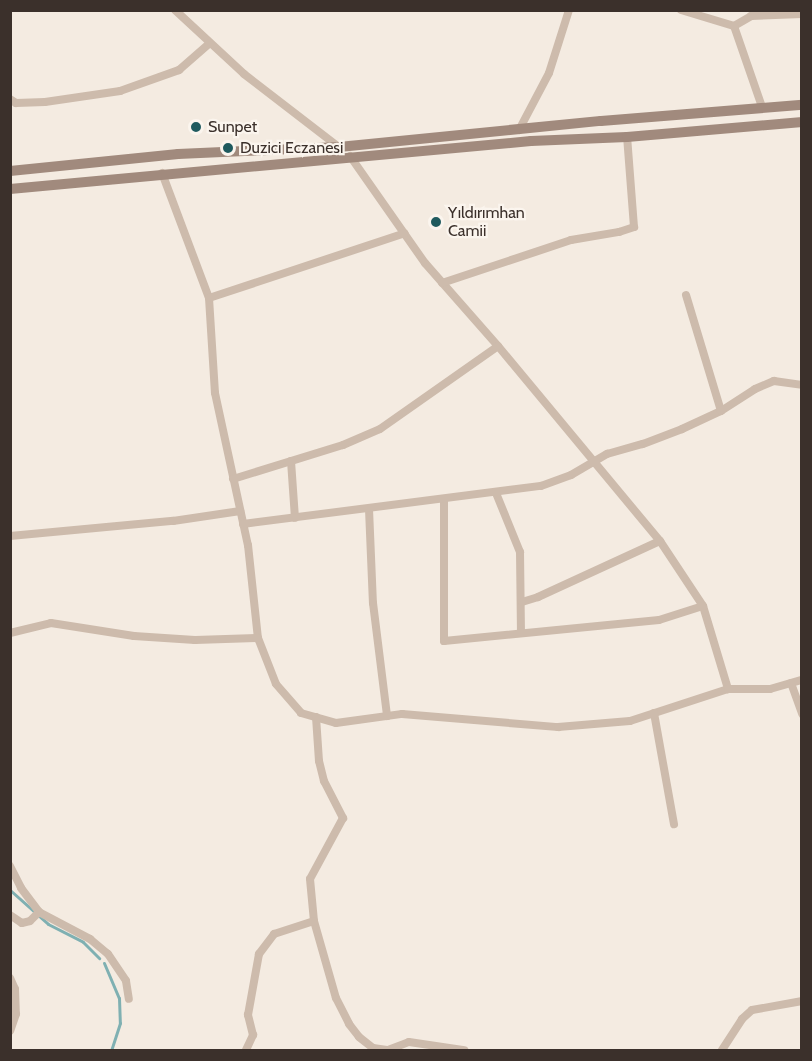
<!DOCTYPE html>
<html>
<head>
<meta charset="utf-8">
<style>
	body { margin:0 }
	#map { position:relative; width:812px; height:1061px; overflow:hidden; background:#f4ebe1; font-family:Cabin,sans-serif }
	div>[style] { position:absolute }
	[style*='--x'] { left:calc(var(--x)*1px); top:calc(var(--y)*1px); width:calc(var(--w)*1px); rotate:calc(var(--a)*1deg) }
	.stream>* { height:3px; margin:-1.5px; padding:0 1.5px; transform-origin:1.5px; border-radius:1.5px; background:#7fb0b2 }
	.minor>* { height:8px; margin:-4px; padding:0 4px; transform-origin:4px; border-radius:4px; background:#cdbbac }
	.secondary>* { height:10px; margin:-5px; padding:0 5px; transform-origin:5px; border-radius:5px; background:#a18a7d }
	.dots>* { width:16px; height:16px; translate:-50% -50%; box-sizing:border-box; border:3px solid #fbf5ee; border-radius:50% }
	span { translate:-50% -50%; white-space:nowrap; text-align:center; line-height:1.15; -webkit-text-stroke:4.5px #fbf5ee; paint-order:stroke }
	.poi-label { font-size:16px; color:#3b302b }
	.left { translate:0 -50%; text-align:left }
	.frame { position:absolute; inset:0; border:12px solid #3b302b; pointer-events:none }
</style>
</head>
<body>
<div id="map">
	<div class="stream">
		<div style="--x:10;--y:890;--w:51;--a:41.8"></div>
		<div style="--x:48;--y:924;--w:39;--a:27"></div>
		<div style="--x:83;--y:942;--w:23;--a:45"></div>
		<div style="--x:104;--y:963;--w:38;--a:67"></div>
		<div style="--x:119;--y:998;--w:25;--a:88"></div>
		<div style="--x:120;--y:1023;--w:28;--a:108"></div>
	</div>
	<div class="minor">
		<div style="--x:175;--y:10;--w:94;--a:42.8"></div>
		<div style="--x:244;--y:74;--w:121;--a:37.6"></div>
		<div style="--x:681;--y:10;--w:55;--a:16.8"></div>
		<div style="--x:734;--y:26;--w:20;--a:-30"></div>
		<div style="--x:751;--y:16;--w:51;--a:-2.2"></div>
		<div style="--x:734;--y:26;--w:86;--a:70.9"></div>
		<div style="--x:10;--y:99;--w:7;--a:34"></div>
		<div style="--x:16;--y:103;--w:29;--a:-2"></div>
		<div style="--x:45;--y:102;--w:76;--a:-8.3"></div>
		<div style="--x:120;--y:91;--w:63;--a:-19.6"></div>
		<div style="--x:179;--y:70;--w:41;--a:-41.1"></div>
		<div style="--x:519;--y:130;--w:64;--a:-62.2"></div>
		<div style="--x:549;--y:73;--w:66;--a:-72.4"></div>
		<div style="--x:350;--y:156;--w:131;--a:55"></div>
		<div style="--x:425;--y:263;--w:111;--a:48.7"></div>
		<div style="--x:498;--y:346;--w:254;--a:50.3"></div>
		<div style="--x:660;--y:541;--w:78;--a:56.5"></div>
		<div style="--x:703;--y:606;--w:87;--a:73.2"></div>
		<div style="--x:162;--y:173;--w:134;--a:69.4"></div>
		<div style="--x:209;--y:298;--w:95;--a:86.4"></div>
		<div style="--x:215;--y:393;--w:156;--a:77.8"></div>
		<div style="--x:248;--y:545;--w:94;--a:83.9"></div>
		<div style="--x:258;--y:638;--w:49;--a:68.6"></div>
		<div style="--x:276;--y:684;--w:38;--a:49"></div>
		<div style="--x:301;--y:713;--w:36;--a:16"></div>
		<div style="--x:336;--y:723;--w:67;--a:-7.8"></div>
		<div style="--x:402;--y:714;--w:157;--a:4.8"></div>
		<div style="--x:558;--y:727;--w:72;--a:-4.8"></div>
		<div style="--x:630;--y:721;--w:103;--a:-18.1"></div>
		<div style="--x:728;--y:689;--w:42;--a:0"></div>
		<div style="--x:770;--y:689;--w:33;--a:-16"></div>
		<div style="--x:442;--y:283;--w:136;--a:-18.4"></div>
		<div style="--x:571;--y:240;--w:49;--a:-9.5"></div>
		<div style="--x:619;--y:232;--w:16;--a:-18"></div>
		<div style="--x:634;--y:227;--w:90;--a:-94.4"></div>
		<div style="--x:686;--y:295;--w:121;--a:73.2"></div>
		<div style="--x:209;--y:298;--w:206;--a:-18.3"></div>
		<div style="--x:291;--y:461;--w:57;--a:86"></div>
		<div style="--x:233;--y:479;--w:115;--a:-17.2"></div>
		<div style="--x:343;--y:445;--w:40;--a:-23.4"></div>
		<div style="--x:380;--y:429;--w:144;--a:-35.1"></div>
		<div style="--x:496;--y:493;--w:64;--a:67.9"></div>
		<div style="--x:520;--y:552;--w:81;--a:89.3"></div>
		<div style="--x:444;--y:500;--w:141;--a:90"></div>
		<div style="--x:444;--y:641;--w:216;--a:-5.6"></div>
		<div style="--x:659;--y:620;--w:46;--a:-17.7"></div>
		<div style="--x:369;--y:509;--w:94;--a:87.6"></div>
		<div style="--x:373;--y:603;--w:114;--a:82.9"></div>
		<div style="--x:243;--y:524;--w:300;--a:-7.3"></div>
		<div style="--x:541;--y:486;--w:32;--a:-20"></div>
		<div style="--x:571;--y:475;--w:42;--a:-30.3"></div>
		<div style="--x:607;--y:454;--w:37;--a:-16"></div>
		<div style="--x:643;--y:444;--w:42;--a:-21"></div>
		<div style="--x:682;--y:429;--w:43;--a:-24.8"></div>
		<div style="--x:721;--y:411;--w:40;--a:-32.9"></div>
		<div style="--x:755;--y:389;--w:21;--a:-23"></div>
		<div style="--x:774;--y:381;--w:28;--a:8"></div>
		<div style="--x:10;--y:536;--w:164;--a:-5.3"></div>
		<div style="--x:173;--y:521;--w:68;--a:-8.5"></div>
		<div style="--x:522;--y:602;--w:17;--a:-17"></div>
		<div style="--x:538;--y:597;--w:134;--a:-24.7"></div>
		<div style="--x:10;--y:633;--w:42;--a:-13.7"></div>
		<div style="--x:51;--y:623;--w:84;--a:8.9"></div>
		<div style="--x:134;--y:636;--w:61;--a:3.8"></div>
		<div style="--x:195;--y:640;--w:63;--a:-1.8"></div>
		<div style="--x:791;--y:683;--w:33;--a:70"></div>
		<div style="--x:654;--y:713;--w:113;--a:79.8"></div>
		<div style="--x:316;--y:717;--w:44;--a:86.1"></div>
		<div style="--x:319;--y:761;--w:21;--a:76"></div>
		<div style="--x:324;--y:781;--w:42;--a:62.8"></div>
		<div style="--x:343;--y:818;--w:69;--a:118.4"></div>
		<div style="--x:310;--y:879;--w:42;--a:84.6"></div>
		<div style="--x:314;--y:921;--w:80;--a:74.1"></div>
		<div style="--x:336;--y:998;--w:29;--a:63"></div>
		<div style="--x:349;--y:1024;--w:16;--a:52"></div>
		<div style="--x:359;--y:1037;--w:18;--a:38"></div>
		<div style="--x:373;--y:1048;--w:14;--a:8"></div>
		<div style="--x:10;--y:866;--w:25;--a:63"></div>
		<div style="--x:21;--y:888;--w:30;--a:53"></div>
		<div style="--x:39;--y:912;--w:58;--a:27.9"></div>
		<div style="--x:90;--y:939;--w:23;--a:40"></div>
		<div style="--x:108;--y:954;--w:32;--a:56"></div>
		<div style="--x:126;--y:981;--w:18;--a:81"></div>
		<div style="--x:10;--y:915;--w:14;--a:34"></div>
		<div style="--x:22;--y:923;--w:8;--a:-14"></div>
		<div style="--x:30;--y:921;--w:13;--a:-45"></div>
		<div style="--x:10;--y:978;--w:12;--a:66"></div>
		<div style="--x:15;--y:989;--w:25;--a:88"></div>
		<div style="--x:16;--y:1014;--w:18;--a:109"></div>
		<div style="--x:246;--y:1050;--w:17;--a:-65"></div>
		<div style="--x:253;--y:1035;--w:21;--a:-104"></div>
		<div style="--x:248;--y:1015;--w:62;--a:-79.8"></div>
		<div style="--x:259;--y:954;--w:25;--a:-53"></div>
		<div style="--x:274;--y:934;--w:42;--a:-18"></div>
		<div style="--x:388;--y:1050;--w:22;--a:-21"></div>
		<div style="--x:409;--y:1042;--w:56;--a:8.3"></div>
		<div style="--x:722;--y:1050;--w:37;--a:-57"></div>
		<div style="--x:742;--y:1019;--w:13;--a:-42"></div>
		<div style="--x:752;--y:1010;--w:51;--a:-10.2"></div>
	</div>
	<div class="secondary">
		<div style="--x:10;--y:171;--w:169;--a:-5.8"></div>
		<div style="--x:178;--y:154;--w:161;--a:-2.5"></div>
		<div style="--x:339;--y:147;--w:263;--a:-5.7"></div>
		<div style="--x:601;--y:121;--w:202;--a:-4.6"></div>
		<div style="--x:10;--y:189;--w:523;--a:-5.26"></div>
		<div style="--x:531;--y:141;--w:96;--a:-2.4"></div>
		<div style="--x:627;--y:137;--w:176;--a:-4.9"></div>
	</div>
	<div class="dots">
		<div style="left:196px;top:127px;background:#1f5a5e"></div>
		<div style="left:228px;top:148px;background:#1f5a5e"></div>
		<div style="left:436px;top:222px;background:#1f5a5e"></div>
	</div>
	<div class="poi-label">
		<span class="left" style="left:208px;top:127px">Sunpet</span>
		<span class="left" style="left:240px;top:148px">Duzici Eczanesi</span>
		<span class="left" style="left:448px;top:222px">Yıldırımhan<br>Camii</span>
	</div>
	<div class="frame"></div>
</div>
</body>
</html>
